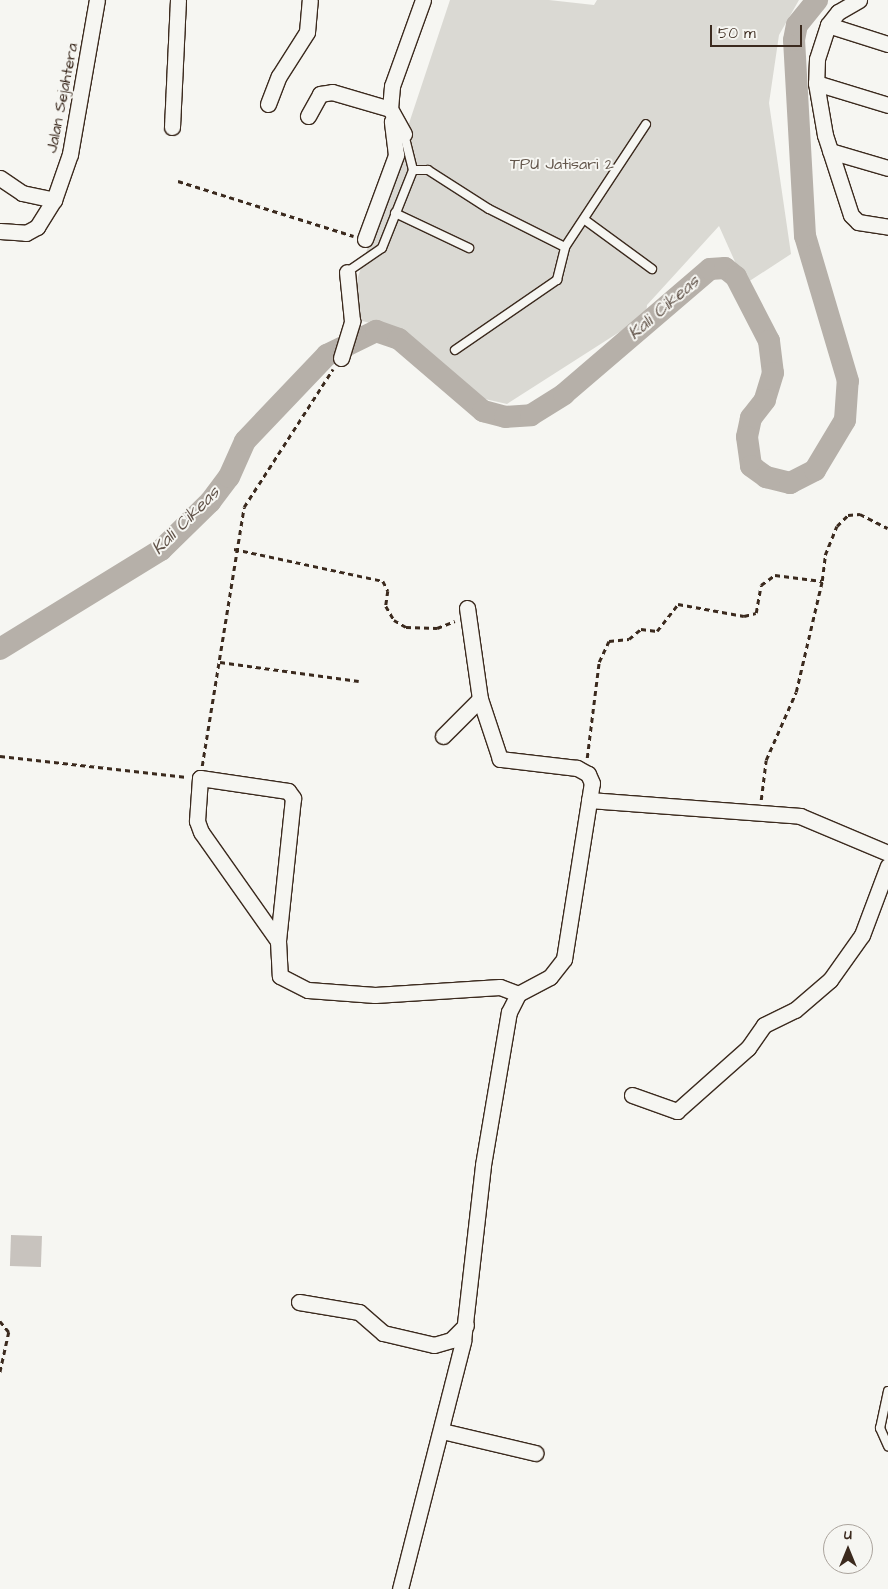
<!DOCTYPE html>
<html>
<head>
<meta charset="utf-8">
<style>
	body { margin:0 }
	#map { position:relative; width:888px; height:1589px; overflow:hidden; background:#f6f6f2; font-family:"Architects Daughter",sans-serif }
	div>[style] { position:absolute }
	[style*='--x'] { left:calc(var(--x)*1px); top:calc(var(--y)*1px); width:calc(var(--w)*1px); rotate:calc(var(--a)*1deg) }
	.green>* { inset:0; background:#dad9d3 }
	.river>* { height:22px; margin:-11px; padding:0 11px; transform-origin:11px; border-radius:11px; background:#b6b0a9 }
	.building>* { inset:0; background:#c8c3be; transform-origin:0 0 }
	.path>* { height:2.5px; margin-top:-1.25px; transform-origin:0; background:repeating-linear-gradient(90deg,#3b2a1e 0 5px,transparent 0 9px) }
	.roads { filter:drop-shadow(1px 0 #3b2a1e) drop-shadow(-1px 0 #3b2a1e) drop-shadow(0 1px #3b2a1e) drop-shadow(0 -1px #3b2a1e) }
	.lane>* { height:8px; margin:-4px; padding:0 4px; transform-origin:4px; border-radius:4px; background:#f6f6f2 }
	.street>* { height:15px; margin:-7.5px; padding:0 7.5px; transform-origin:7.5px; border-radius:7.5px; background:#f6f6f2 }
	span { translate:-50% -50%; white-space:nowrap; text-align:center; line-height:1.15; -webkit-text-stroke:4px #f6f6f2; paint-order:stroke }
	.street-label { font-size:16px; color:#3b2a1e }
	.park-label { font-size:16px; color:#63564b }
	.water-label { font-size:18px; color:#605248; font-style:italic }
	.north { position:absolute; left:823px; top:1524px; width:50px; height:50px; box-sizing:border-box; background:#f6f6f2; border:1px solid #aba49d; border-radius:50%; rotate:0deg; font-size:14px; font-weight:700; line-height:20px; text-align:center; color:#3b2a1e }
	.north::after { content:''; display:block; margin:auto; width:18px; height:22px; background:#3b2a1e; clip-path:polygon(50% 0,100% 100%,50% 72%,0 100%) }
	.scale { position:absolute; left:710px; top:25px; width:92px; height:22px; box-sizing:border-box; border:2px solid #3b2a1e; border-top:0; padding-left:6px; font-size:15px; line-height:18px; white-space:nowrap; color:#3b2a1e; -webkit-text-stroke:4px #f6f6f2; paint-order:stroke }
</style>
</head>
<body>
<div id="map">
	<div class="green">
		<div style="clip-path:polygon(450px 0,549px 0,594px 5px,597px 0,799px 0,779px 35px,769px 103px,791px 254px,745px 284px,719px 226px,647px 305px,646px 315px,507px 404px,476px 397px,408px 334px,345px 316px)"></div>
	</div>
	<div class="river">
		<div style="--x:0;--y:649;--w:189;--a:-31.6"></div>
		<div style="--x:161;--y:550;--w:69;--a:-44.4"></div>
		<div style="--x:210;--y:502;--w:31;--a:-53"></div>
		<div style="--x:229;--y:477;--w:39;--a:-66"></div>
		<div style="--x:245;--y:441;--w:119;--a:-46.4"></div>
		<div style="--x:327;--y:355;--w:55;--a:-26.1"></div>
		<div style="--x:376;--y:331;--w:24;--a:19"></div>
		<div style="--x:399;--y:339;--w:111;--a:40.6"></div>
		<div style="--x:483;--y:411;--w:23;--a:15"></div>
		<div style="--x:505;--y:417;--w:26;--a:-4"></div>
		<div style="--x:531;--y:415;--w:39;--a:-32"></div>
		<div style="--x:564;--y:394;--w:192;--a:-40.6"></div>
		<div style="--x:710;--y:269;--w:15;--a:-4"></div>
		<div style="--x:725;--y:268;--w:14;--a:39"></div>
		<div style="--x:736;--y:277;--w:72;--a:62.7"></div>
		<div style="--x:769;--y:341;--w:32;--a:83"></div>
		<div style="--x:773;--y:373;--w:28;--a:107"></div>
		<div style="--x:765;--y:400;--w:23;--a:128"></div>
		<div style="--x:751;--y:418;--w:19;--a:102"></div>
		<div style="--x:747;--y:437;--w:29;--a:82"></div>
		<div style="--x:751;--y:466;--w:19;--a:36"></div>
		<div style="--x:766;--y:477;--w:25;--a:14"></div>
		<div style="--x:790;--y:483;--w:28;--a:-27"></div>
		<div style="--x:815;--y:470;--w:58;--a:-59"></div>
		<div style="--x:845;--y:420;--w:39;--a:-86"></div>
		<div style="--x:848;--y:381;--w:151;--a:-106.5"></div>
		<div style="--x:805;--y:236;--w:196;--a:-93.2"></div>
		<div style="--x:794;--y:40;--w:15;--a:-79"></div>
		<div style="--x:797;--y:25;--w:32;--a:-51"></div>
	</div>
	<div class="building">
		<div style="left:11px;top:1235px;width:31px;height:31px;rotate:2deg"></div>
	</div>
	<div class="path">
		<div style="--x:178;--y:181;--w:184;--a:17.4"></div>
		<div style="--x:234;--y:549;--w:152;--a:12.1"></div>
		<div style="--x:383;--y:581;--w:11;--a:63"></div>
		<div style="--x:388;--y:591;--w:15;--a:98"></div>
		<div style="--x:386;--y:606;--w:16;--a:60"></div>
		<div style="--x:394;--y:620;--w:14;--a:30"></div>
		<div style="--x:406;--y:627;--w:31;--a:2"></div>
		<div style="--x:437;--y:628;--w:19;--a:-21"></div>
		<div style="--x:220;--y:662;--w:140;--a:7.8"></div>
		<div style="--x:0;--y:756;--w:188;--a:6.4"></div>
		<div style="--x:587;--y:758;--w:97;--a:-82.9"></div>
		<div style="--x:599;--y:662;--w:23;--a:-65"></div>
		<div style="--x:609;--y:641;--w:20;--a:-6"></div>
		<div style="--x:629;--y:639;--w:16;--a:-40"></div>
		<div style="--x:641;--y:629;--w:16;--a:7"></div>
		<div style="--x:657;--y:631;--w:34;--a:-52"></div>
		<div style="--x:678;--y:604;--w:67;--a:10.3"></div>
		<div style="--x:744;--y:616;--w:12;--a:-14"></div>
		<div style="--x:756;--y:613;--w:28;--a:-80"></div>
		<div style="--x:761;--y:585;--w:17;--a:-36"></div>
		<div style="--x:775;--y:575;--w:47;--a:7.3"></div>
		<div style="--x:822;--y:581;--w:26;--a:-83"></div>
		<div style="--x:825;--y:555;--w:31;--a:-68"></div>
		<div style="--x:837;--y:526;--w:16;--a:-45"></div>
		<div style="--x:848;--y:515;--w:12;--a:-5"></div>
		<div style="--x:860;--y:514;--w:31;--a:27"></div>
		<div style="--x:202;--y:766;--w:262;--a:-80.8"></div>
		<div style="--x:244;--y:507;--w:164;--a:-57.2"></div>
		<div style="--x:761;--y:800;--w:40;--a:-82.9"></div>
		<div style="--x:766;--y:760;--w:74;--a:-66.2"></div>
		<div style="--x:796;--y:692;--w:114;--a:-76.8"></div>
		<div style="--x:0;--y:1321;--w:14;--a:51"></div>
		<div style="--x:9;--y:1332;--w:42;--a:102.4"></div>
	</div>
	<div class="roads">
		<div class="lane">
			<div style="--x:404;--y:134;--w:37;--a:76"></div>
			<div style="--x:413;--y:170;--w:15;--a:0"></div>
			<div style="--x:428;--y:170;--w:72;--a:32.6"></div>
			<div style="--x:489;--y:209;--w:85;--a:26.6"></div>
			<div style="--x:565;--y:247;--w:147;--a:-56.6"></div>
			<div style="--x:395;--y:213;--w:82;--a:25.3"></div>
			<div style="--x:585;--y:220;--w:83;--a:36.2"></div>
			<div style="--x:347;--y:272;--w:42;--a:-34.4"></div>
			<div style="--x:382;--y:248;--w:84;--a:-68.3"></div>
			<div style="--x:455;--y:350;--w:124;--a:-34.5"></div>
			<div style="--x:557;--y:280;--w:34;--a:-76"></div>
			<div style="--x:888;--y:1391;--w:38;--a:102"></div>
			<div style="--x:880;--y:1428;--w:20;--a:66"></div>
		</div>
		<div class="street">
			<div style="--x:859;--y:0;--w:24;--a:150"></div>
			<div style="--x:838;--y:12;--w:16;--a:128"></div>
			<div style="--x:828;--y:25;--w:36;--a:108"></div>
			<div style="--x:817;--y:59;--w:24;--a:92"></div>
			<div style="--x:816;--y:83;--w:53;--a:80.2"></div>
			<div style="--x:825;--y:135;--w:84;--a:72"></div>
			<div style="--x:851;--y:215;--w:10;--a:45"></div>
			<div style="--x:858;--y:222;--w:30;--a:9"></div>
			<div style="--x:828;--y:25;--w:63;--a:17.6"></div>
			<div style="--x:816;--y:83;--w:75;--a:17"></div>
			<div style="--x:268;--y:104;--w:30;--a:-69"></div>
			<div style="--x:279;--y:76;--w:52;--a:-57.5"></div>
			<div style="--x:307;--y:32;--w:32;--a:-85"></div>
			<div style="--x:308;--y:116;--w:25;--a:-61"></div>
			<div style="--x:320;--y:94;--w:12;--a:-9"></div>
			<div style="--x:332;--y:92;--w:60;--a:16.3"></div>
			<div style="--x:172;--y:127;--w:127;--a:-87.3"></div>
			<div style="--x:404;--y:134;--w:29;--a:-119"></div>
			<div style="--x:390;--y:109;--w:23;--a:-85"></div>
			<div style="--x:392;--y:86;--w:91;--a:-70.2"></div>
			<div style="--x:830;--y:151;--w:60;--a:16.3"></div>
			<div style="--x:0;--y:178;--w:27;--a:34"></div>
			<div style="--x:22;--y:193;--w:33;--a:12"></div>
			<div style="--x:0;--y:231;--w:26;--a:4"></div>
			<div style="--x:26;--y:233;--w:13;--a:-29"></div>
			<div style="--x:37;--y:227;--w:32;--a:-58"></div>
			<div style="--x:54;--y:200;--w:49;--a:-70.8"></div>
			<div style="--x:70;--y:154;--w:156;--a:-80.1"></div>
			<div style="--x:365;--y:239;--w:90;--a:-69.7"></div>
			<div style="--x:396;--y:155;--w:34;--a:-97"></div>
			<div style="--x:341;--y:358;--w:39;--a:-73"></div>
			<div style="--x:352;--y:321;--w:49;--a:-95.8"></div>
			<div style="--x:443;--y:736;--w:52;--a:-45"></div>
			<div style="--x:589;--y:800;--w:212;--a:4.3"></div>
			<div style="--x:800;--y:816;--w:95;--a:22.8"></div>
			<div style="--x:278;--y:941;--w:133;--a:-125.2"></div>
			<div style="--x:201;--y:832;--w:12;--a:-110"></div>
			<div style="--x:197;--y:821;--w:43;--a:-86"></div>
			<div style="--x:200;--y:778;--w:89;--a:8.4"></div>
			<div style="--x:288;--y:791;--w:9;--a:54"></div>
			<div style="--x:293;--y:798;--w:144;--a:96"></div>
			<div style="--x:278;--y:941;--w:35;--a:87"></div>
			<div style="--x:280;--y:976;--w:31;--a:27"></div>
			<div style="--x:308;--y:990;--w:67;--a:4.3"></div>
			<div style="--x:375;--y:995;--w:125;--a:-3.7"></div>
			<div style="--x:500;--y:987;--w:19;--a:21"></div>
			<div style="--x:632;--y:1095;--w:48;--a:19.6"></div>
			<div style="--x:677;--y:1111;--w:95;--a:-41.6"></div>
			<div style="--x:748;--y:1048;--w:28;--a:-55"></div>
			<div style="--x:764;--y:1025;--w:34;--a:-26"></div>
			<div style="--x:795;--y:1010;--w:46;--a:-40.6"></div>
			<div style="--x:830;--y:980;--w:55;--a:-54.6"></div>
			<div style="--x:862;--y:935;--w:74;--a:-69.4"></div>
			<div style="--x:299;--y:1302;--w:61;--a:9.5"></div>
			<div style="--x:359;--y:1312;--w:32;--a:41"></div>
			<div style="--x:383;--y:1333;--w:52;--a:13.2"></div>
			<div style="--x:434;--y:1345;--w:18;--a:-16"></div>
			<div style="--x:451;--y:1340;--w:21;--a:-45"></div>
			<div style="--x:442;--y:1431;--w:96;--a:13.3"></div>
			<div style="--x:400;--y:1589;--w:256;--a:-75.7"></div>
			<div style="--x:463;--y:1341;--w:177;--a:-83.5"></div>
			<div style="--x:483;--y:1165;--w:155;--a:-80.4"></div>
			<div style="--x:509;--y:1012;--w:20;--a:-63"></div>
			<div style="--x:518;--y:994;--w:36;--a:-28"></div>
			<div style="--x:550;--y:977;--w:23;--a:-52"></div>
			<div style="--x:564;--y:959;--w:178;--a:-81"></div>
			<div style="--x:592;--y:783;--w:10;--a:-114"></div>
			<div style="--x:588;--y:774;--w:13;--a:-151"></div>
			<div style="--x:577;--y:768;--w:78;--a:-173.3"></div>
			<div style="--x:500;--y:759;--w:63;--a:-108.4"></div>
			<div style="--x:480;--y:699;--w:92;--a:-98.1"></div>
		</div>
	</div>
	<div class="street-label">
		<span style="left:62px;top:98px;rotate:-79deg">Jalan Sejahtera</span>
	</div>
	<div class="park-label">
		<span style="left:562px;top:164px">TPU Jatisari 2</span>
	</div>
	<div class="water-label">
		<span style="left:664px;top:308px;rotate:-41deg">Kali Cikeas</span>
		<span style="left:186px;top:521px;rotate:-45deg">Kali Cikeas</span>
	</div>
	<div class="north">U</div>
	<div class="scale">50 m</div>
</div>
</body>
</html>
